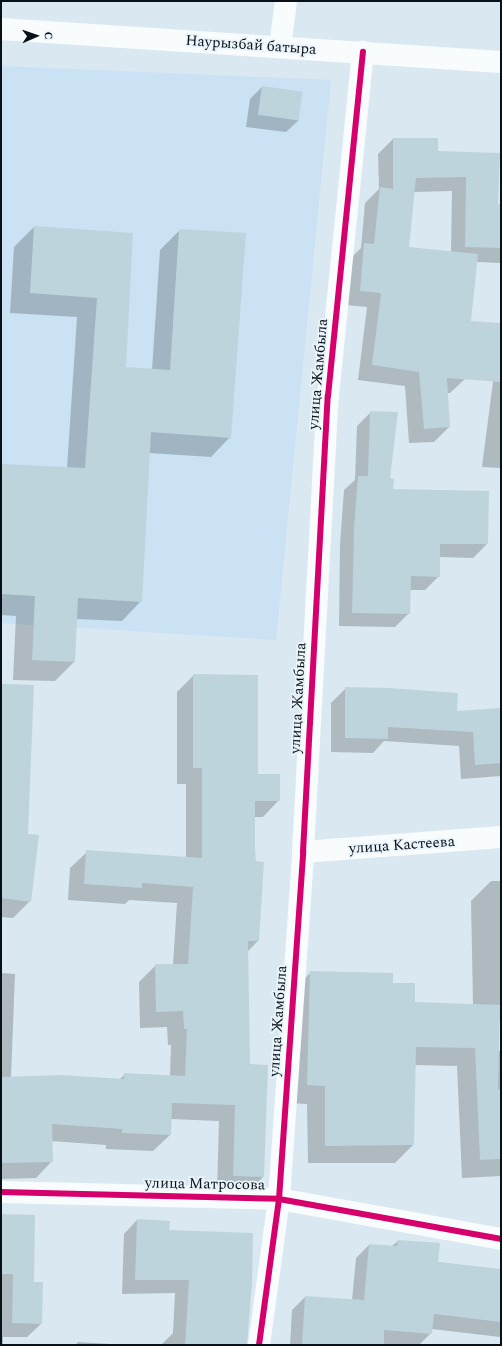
<!DOCTYPE html>
<html>
<head>
<meta charset="utf-8">
<style>
	body { margin:0 }
	#map { position:relative; width:502px; height:1346px; overflow:hidden; background:#dae8f1; font-family:Spectral,serif }
	div>[style] { position:absolute }
	[style*='--x'] { left:calc(var(--x)*1px); top:calc(var(--y)*1px); width:calc(var(--w)*1px); rotate:calc(var(--a)*1deg) }
	.built>* { inset:0; background:#cae2f3 }
	.shadow>* { inset:0; background:#0003 }
	.building>* { inset:0; background:#bdd4dd; transform-origin:0 0 }
	.street>* { height:22px; margin:-11px; padding:0 11px; transform-origin:11px; border-radius:11px; background:#f9fcfd }
	.secondary>* { height:22px; margin:-11px; padding:0 11px; transform-origin:11px; border-radius:11px; background:#f9fcfd }
	.cycleway>* { height:6px; margin:-3px; padding:0 3px; transform-origin:3px; border-radius:3px; background:#d6006c }
	span { translate:-50% -50%; white-space:nowrap; text-align:center; line-height:1.15; -webkit-text-stroke:3.5px #eaf4fb; paint-order:stroke }
	.street-label { font-size:15px; color:#081117 }
	.frame { position:absolute; inset:0; border:2px solid #081117; pointer-events:none }
	.north { position:absolute; left:16px; top:16px; width:40px; height:40px; -webkit-text-stroke:3px #eaf4fb; paint-order:stroke; rotate:88deg; font-size:11px; font-weight:700; line-height:16px; text-align:center; color:#081117 }
	.north::after { content:''; display:block; margin:auto; width:14px; height:18px; background:#081117; clip-path:polygon(50% 0,100% 100%,50% 72%,0 100%) }
</style>
</head>
<body>
<div id="map">
	<div class="built">
		<div style="clip-path:polygon(1px 66px,331px 80px,276px 640px,1px 623px)"></div>
	</div>
	<div class="shadow">
		<div style="clip-path:polygon(262px 87px,299px 120px,286px 132px,246px 127px,250px 99px)"></div>
		<div style="clip-path:polygon(evenodd,393px 139px,437px 139px,437px 152px,499px 154px,497px 205px,501px 205px,501px 263px,476px 262px,465px 379px,450px 393px,447px 393px,449px 427px,434px 442px,409px 443px,405px 386px,358px 380px,367px 307px,346px 305px,350px 259px,361px 248px,365px 203px,379px 189px,378px 154px,393px 139px,452px 191px,451px 252px,408px 248px,414px 192px,452px 191px)"></div>
		<div style="clip-path:polygon(34px 227px,132px 234px,125px 368px,152px 370px,160px 250px,180px 230px,230px 437px,211px 457px,149px 453px,141px 601px,122px 621px,76px 619px,74px 662px,55px 681px,13px 680px,16px 616px,1px 615px,1px 465px,67px 468px,77px 317px,10px 313px,14px 247px)"></div>
		<div style="clip-path:polygon(501px 320px,501px 468px,482px 467px)"></div>
		<div style="clip-path:polygon(371px 412px,392px 490px,488px 492px,487px 544px,473px 558px,439px 557px,439px 576px,425px 590px,409px 590px,409px 613px,395px 627px,339px 626px,340px 544px,344px 490px,355px 480px,357px 426px)"></div>
		<div style="clip-path:polygon(194px 675px,257px 775px,279px 800px,263px 817px,254px 817px,258px 941px,247px 952px,249px 1065px,263px 1177px,247px 1193px,217px 1192px,219px 1121px,170px 1119px,170px 1135px,153px 1151px,106px 1149px,106px 1145px,51px 1141px,52px 1161px,36px 1178px,1px 1179px,1px 973px,15px 974px,11px 1077px,119px 1080px,125px 1074px,170px 1076px,171px 1045px,168px 1045px,167px 1027px,140px 1028px,139px 982px,156px 965px,173px 965px,177px 903px,129px 900px,125px 904px,68px 900px,70px 868px,87px 852px,186px 858px,186px 784px,177px 784px,177px 692px)"></div>
		<div style="clip-path:polygon(1px 685px,27px 834px,30px 901px,13px 918px,1px 917px)"></div>
		<div style="clip-path:polygon(346px 688px,456px 712px,501px 709px,501px 776px,461px 779px,459px 746px,384px 741px,373px 753px,331px 752px,331px 703px)"></div>
		<div style="clip-path:polygon(491px 881px,501px 881px,501px 1019px,499px 1019px,498px 1051px,501px 1051px,501px 1176px,462px 1178px,457px 1066px,415px 1065px,413px 1145px,395px 1163px,308px 1163px,307px 1104px,289px 1103px,293px 991px,311px 972px,392px 984px,414px 1003px,473px 1005px,471px 901px)"></div>
		<div style="clip-path:polygon(1px 1215px,33px 1283px,41px 1324px,27px 1337px,3px 1337px,3px 1345px,1px 1345px)"></div>
		<div style="clip-path:polygon(137px 1220px,168px 1231px,246px 1345px,161px 1345px,173px 1333px,175px 1293px,122px 1294px,124px 1234px)"></div>
		<div style="clip-path:polygon(398px 1241px,437px 1262px,501px 1270px,501px 1336px,500px 1337px,432px 1329px,431px 1333px,419px 1345px,383px 1344px,383px 1345px,290px 1345px,292px 1310px,305px 1297px,352px 1300px,356px 1258px,369px 1245px,392px 1246px)"></div>
		<div style="clip-path:polygon(78px 1342px,127px 1345px,75px 1345px)"></div>
	</div>
	<div class="building">
		<div style="left:262px;top:86px;width:41px;height:29px;rotate:8deg"></div>
		<div style="clip-path:polygon(393px 138px,438px 138px,438px 151px,500px 153px,498px 204px,501px 204px,501px 248px,465px 247px,466px 177px,416px 178px,409px 247px,478px 254px,471px 321px,501px 323px,501px 382px,447px 378px,450px 427px,424px 429px,419px 372px,372px 365px,381px 293px,360px 291px,364px 243px,374px 244px,380px 187px,393px 189px)"></div>
		<div style="clip-path:polygon(34px 226px,133px 233px,126px 367px,170px 370px,179px 229px,246px 233px,231px 438px,151px 432px,142px 602px,78px 598px,75px 662px,32px 660px,35px 596px,1px 594px,1px 464px,85px 468px,97px 298px,30px 293px)"></div>
		<div style="clip-path:polygon(370px 411px,398px 412px,390px 478px,394px 479px,393px 489px,489px 491px,488px 544px,440px 544px,440px 577px,411px 576px,410px 614px,352px 613px,354px 529px,358px 476px,368px 476px)"></div>
		<div style="clip-path:polygon(193px 674px,258px 675px,258px 774px,280px 774px,280px 801px,255px 801px,255px 861px,264px 862px,259px 941px,248px 941px,250px 1064px,268px 1065px,264px 1177px,233px 1176px,235px 1105px,172px 1103px,171px 1135px,122px 1133px,122px 1129px,52px 1124px,53px 1162px,1px 1163px,1px 1077px,61px 1075px,124px 1079px,124px 1073px,185px 1076px,187px 1029px,184px 1029px,183px 1011px,156px 1012px,155px 964px,188px 964px,193px 887px,142px 883px,142px 888px,84px 884px,86px 850px,202px 858px,202px 768px,193px 768px)"></div>
		<div style="clip-path:polygon(1px 684px,34px 685px,28px 834px,39px 835px,31px 902px,1px 898px)"></div>
		<div style="clip-path:polygon(345px 687px,389px 688px,458px 693px,457px 711px,501px 708px,501px 763px,475px 765px,473px 732px,388px 727px,388px 739px,345px 738px)"></div>
		<div style="clip-path:polygon(310px 971px,393px 973px,393px 983px,415px 983px,415px 1002px,500px 1005px,498px 1089px,501px 1089px,501px 1159px,480px 1160px,475px 1048px,416px 1047px,414px 1145px,325px 1146px,325px 1086px,307px 1085px)"></div>
		<div style="clip-path:polygon(1px 1214px,35px 1215px,34px 1282px,43px 1282px,42px 1324px,12px 1323px,13px 1274px,1px 1274px)"></div>
		<div style="clip-path:polygon(137px 1219px,170px 1221px,169px 1230px,253px 1233px,252px 1283px,247px 1345px,185px 1345px,189px 1280px,135px 1280px)"></div>
		<div style="clip-path:polygon(398px 1240px,440px 1243px,438px 1262px,501px 1269px,501px 1322px,434px 1314px,432px 1334px,384px 1330px,384px 1345px,302px 1345px,305px 1296px,364px 1300px,369px 1244px,397px 1246px)"></div>
	</div>
	<div class="street">
		<div style="--x:280;--y:47;--w:46;--a:-82.6"></div>
		<div style="--x:303;--y:852;--w:199;--a:-4.3"></div>
		<div style="--x:1;--y:1192;--w:278;--a:1.4"></div>
		<div style="--x:279;--y:1199;--w:226;--a:10.2"></div>
		<div style="--x:259;--y:1345;--w:147;--a:-82.2"></div>
		<div style="--x:279;--y:1199;--w:348;--a:-86"></div>
		<div style="--x:303;--y:852;--w:457;--a:-86.9"></div>
		<div style="--x:328;--y:396;--w:346;--a:-84.2"></div>
	</div>
	<div class="secondary">
		<div style="--x:1;--y:29;--w:501;--a:3.78"></div>
	</div>
	<div class="cycleway">
		<div style="--x:1;--y:1192;--w:278;--a:1.4"></div>
		<div style="--x:279;--y:1199;--w:226;--a:10.2"></div>
		<div style="--x:259;--y:1345;--w:147;--a:-82.2"></div>
		<div style="--x:279;--y:1199;--w:348;--a:-86"></div>
		<div style="--x:303;--y:852;--w:457;--a:-86.9"></div>
		<div style="--x:328;--y:396;--w:346;--a:-84.2"></div>
	</div>
	<div class="street-label">
		<span style="left:251px;top:45px;rotate:4deg">Наурызбай батыра</span>
		<span style="left:318px;top:374px;rotate:-85deg">улица Жамбыла</span>
		<span style="left:298px;top:698px;rotate:-87deg">улица Жамбыла</span>
		<span style="left:402px;top:845px;rotate:-4deg">улица Кастеева</span>
		<span style="left:278px;top:1021px;rotate:-86deg">улица Жамбыла</span>
		<span style="left:205px;top:1184px;rotate:1deg">улица Матросова</span>
	</div>
	<div class="frame"></div>
	<div class="north">С</div>
</div>
</body>
</html>
